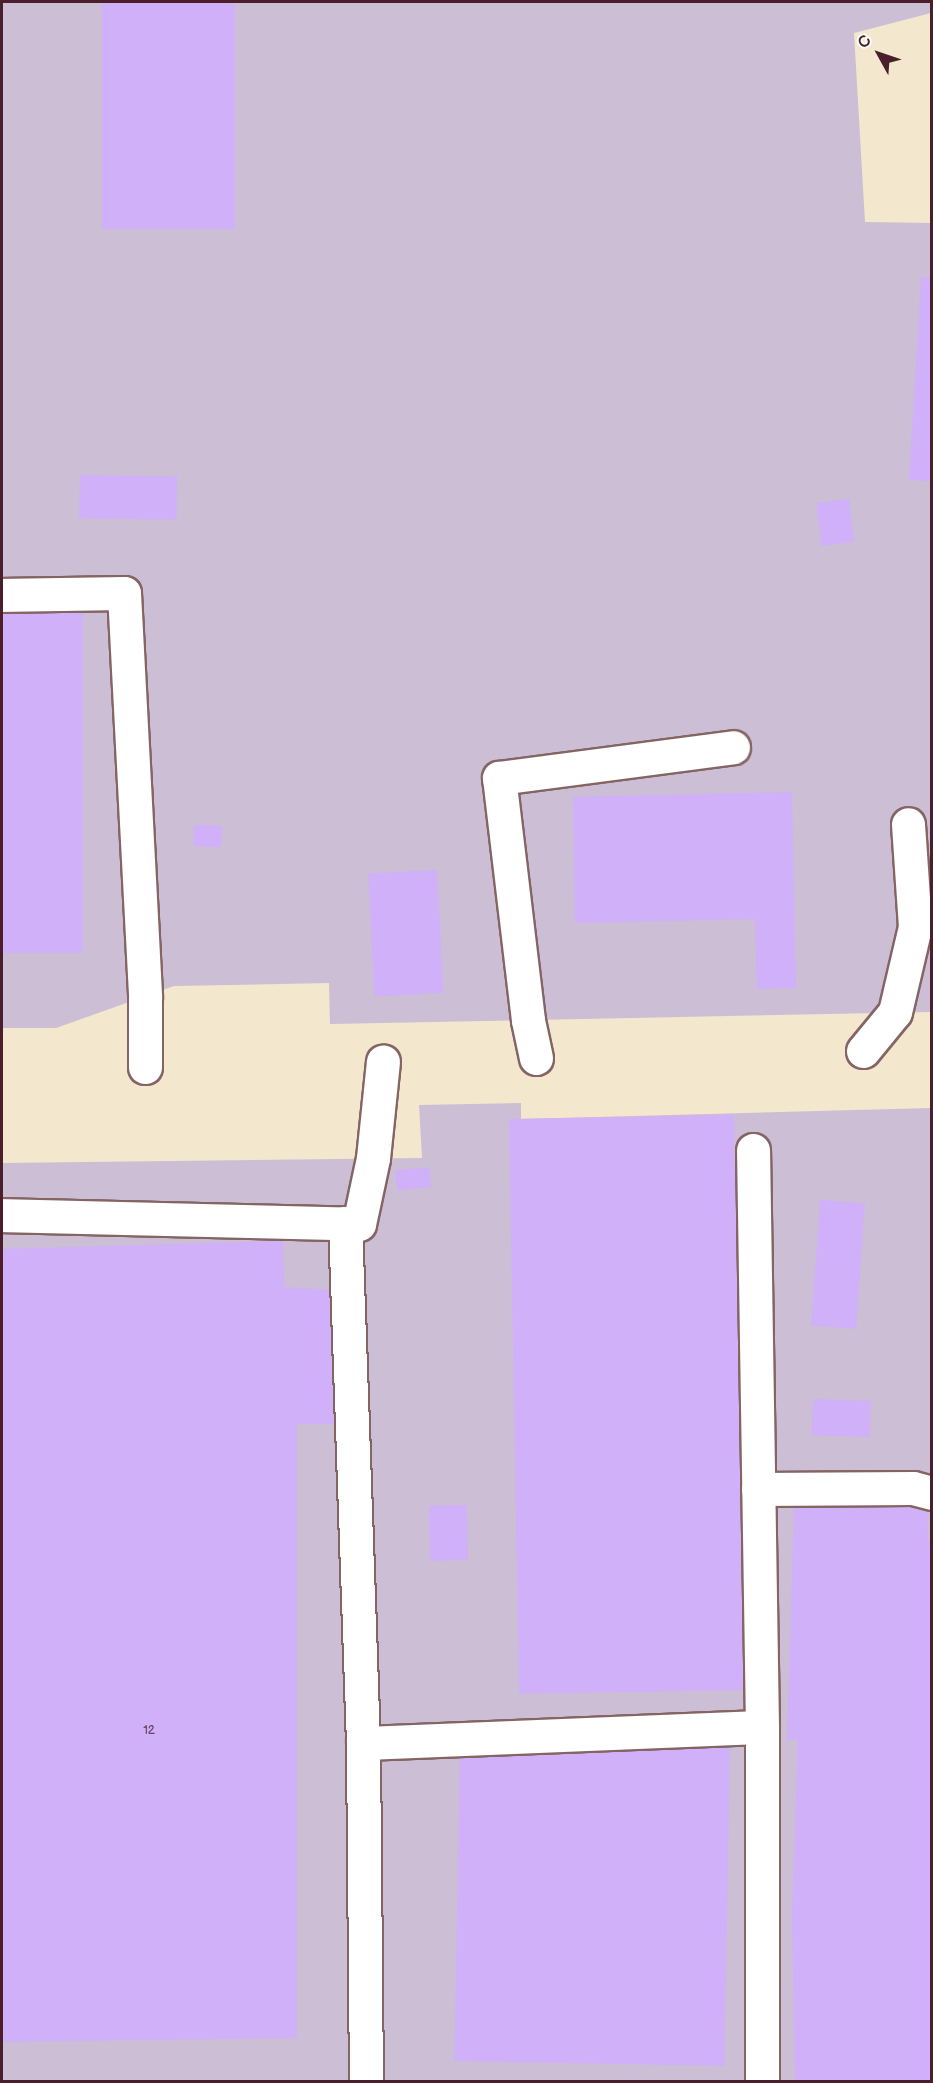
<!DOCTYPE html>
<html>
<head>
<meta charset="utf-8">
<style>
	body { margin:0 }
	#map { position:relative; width:933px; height:2083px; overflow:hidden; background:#f3e7ce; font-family:"Balsamiq Sans",sans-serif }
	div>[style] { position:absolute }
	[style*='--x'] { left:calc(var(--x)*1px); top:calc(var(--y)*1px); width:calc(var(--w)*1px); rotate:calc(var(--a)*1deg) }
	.industrial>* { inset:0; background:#ccbed4 }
	.building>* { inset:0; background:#cfb0f9; transform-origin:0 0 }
	.roads { filter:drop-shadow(2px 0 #856564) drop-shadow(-2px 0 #856564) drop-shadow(0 2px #856564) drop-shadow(0 -2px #856564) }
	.minor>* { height:33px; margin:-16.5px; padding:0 16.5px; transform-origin:16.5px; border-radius:16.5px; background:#fff }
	span { translate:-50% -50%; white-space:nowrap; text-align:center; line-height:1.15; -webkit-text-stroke:6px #fdfcf7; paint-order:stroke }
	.number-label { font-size:12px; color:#6b435e }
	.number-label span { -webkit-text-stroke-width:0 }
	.frame { position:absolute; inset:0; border:3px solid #4a1f2b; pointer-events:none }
	.north { position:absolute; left:849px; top:24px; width:60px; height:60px; -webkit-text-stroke:4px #fdfcf7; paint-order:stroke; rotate:310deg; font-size:16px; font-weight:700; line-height:24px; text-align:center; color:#4a1f2b }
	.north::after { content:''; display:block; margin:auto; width:21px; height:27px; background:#4a1f2b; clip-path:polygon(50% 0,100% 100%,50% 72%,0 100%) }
</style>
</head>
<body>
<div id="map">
	<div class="industrial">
		<div style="clip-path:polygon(2px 2px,931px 2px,931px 13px,854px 33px,865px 222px,931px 223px,931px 1012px,330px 1024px,329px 983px,174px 986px,56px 1028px,2px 1028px)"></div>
		<div style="clip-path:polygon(521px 1103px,521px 1119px,931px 1108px,931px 2081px,2px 2081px,2px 1163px,422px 1158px,419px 1105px)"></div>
	</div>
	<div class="building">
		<div style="left:102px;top:2px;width:133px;height:227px"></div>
		<div style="clip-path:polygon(921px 277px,932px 277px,932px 481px,909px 480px)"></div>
		<div style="left:80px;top:475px;width:97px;height:43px;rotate:1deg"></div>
		<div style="left:849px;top:499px;width:43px;height:33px;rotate:83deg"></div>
		<div style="left:2px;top:611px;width:81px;height:342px"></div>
		<div style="clip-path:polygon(792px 792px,796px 988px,757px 989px,755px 919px,575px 923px,573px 797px)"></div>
		<div style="left:194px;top:825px;width:28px;height:21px;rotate:2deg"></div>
		<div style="left:437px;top:870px;width:123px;height:69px;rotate:87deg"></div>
		<div style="left:734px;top:1115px;width:575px;height:225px;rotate:89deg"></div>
		<div style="left:429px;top:1167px;width:20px;height:34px;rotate:84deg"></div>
		<div style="left:820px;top:1200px;width:45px;height:126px;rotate:4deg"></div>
		<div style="clip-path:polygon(283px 1241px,284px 1287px,334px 1290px,338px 1424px,297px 1424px,297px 2038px,2px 2042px,2px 1249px)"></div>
		<div style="left:813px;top:1399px;width:58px;height:36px;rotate:2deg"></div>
		<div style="clip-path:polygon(927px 1504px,928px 1541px,932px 1541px,932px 2082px,795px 2082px,792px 1914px,798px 1740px,787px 1740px,794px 1508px)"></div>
		<div style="left:467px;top:1505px;width:55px;height:38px;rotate:89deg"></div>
		<div style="left:460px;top:1742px;width:270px;height:319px;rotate:1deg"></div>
	</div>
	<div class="roads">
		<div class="minor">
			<div style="--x:2;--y:595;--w:122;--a:-0.9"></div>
			<div style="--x:124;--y:593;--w:405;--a:87"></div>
			<div style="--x:145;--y:997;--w:70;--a:90"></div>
			<div style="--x:863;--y:1051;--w:50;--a:-50.6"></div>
			<div style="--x:895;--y:1012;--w:87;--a:-76.8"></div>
			<div style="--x:915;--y:927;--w:103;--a:-93.9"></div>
			<div style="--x:536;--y:1058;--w:39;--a:-102"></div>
			<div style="--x:528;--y:1020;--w:244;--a:-96.8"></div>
			<div style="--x:499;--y:778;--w:236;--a:-7.5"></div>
			<div style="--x:2;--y:1215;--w:357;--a:1.4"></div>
			<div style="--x:359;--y:1224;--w:67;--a:-78"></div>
			<div style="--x:373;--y:1158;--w:97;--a:-84.1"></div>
			<div style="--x:345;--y:1223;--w:520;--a:88.02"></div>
			<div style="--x:363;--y:1743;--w:399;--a:-2.3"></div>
			<div style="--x:762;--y:1727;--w:577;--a:-90.89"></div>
			<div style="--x:758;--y:1489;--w:155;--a:-0.4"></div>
			<div style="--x:913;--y:1488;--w:20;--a:15"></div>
			<div style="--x:762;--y:1727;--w:355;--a:90"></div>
			<div style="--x:363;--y:1743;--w:339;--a:89.5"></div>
		</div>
	</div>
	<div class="number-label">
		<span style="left:149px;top:1731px">12</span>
	</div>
	<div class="frame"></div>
	<div class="north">С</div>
</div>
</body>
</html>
